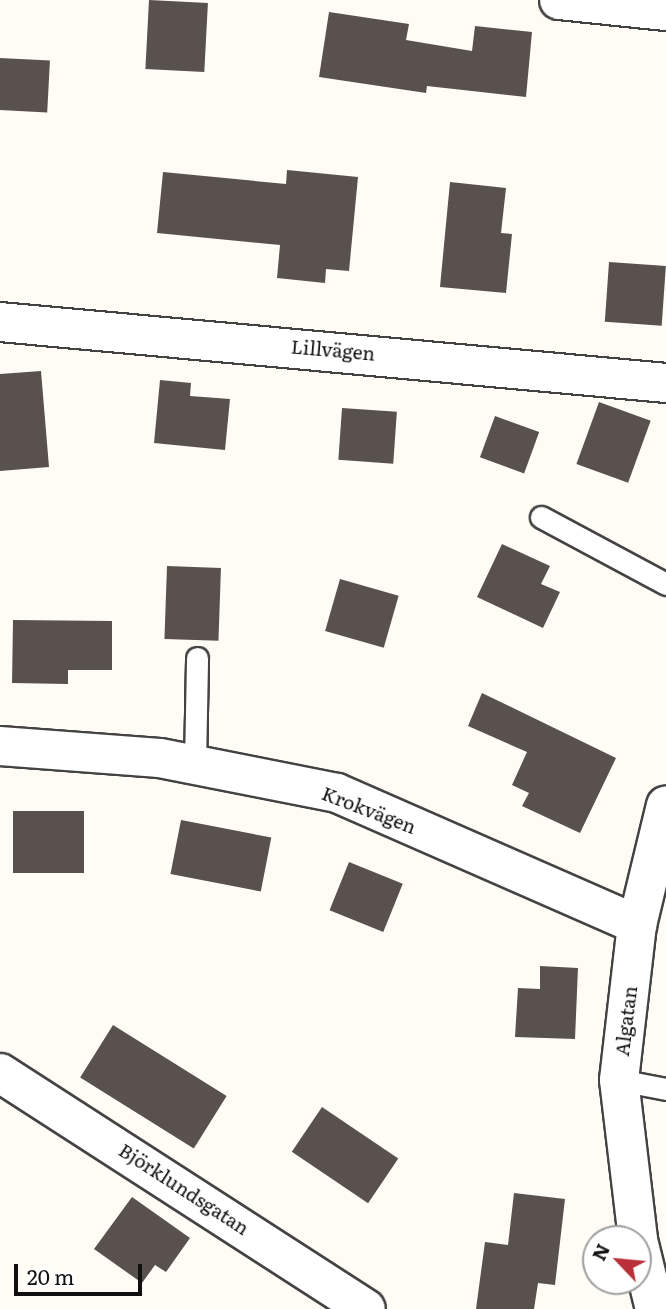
<!DOCTYPE html>
<html>
<head>
<meta charset="utf-8">
<style>
	body { margin:0 }
	#map { position:relative; width:666px; height:1309px; overflow:hidden; background:#fefcf5; font-family:Literata,serif }
	div>[style] { position:absolute }
	[style*='--x'] { left:calc(var(--x)*1px); top:calc(var(--y)*1px); width:calc(var(--w)*1px); rotate:calc(var(--a)*1deg) }
	.building>* { inset:0; background:#59514d; transform-origin:0 0 }
	.roads { filter:drop-shadow(2px 0 #434343) drop-shadow(-2px 0 #434343) drop-shadow(0 2px #434343) drop-shadow(0 -2px #434343) }
	.service>* { height:21px; margin:-10.5px; padding:0 10.5px; transform-origin:10.5px; border-radius:10.5px; background:#fff }
	.minor>* { height:38px; margin:-19px; padding:0 19px; transform-origin:19px; border-radius:19px; background:#fff }
	span { translate:-50% -50%; white-space:nowrap; text-align:center; line-height:1.15; -webkit-text-stroke:7px #fff; paint-order:stroke }
	.street-label { font-size:19px; color:#101010 }
	.north { position:absolute; left:582px; top:1225px; width:70px; height:70px; box-sizing:border-box; background:#fff; border:2px solid #9f9f9f; border-radius:50%; rotate:296deg; font-size:19px; font-weight:700; line-height:28px; text-align:center; color:#101010 }
	.north::after { content:''; display:block; margin:auto; width:24px; height:32px; background:#b9303b; clip-path:polygon(50% 0,100% 100%,50% 72%,0 100%) }
	.scale { position:absolute; left:14px; top:1264px; width:128px; height:32px; box-sizing:border-box; border:4px solid #101010; border-top:0; padding-left:9px; font-size:21px; line-height:24px; white-space:nowrap; color:#101010; -webkit-text-stroke:5px #fff; paint-order:stroke }
</style>
</head>
<body>
<div id="map">
	<div class="building">
		<div style="left:149px;top:0;width:59px;height:69px;rotate:3deg"></div>
		<div style="clip-path:polygon(329px 12px,409px 24px,406px 40px,472px 51px,475px 26px,532px 32px,526px 97px,427px 86px,426px 93px,319px 77px)"></div>
		<div style="left:0;top:58px;width:50px;height:52px;rotate:3deg"></div>
		<div style="clip-path:polygon(287px 170px,358px 177px,349px 271px,326px 269px,325px 283px,277px 278px,280px 245px,157px 233px,163px 172px,286px 184px)"></div>
		<div style="clip-path:polygon(450px 182px,506px 188px,501px 233px,512px 234px,506px 293px,440px 287px)"></div>
		<div style="left:609px;top:262px;width:57px;height:60px;rotate:4deg"></div>
		<div style="clip-path:polygon(41px 371px,49px 467px,0 471px,0 374px)"></div>
		<div style="clip-path:polygon(160px 380px,191px 383px,190px 396px,230px 399px,225px 450px,154px 443px)"></div>
		<div style="left:599px;top:402px;width:55px;height:66px;rotate:20deg"></div>
		<div style="left:342px;top:408px;width:55px;height:52px;rotate:4deg"></div>
		<div style="left:495px;top:416px;width:47px;height:44px;rotate:20deg"></div>
		<div style="clip-path:polygon(502px 544px,550px 566px,541px 584px,560px 592px,543px 628px,477px 597px)"></div>
		<div style="left:167px;top:566px;width:54px;height:73px;rotate:2deg"></div>
		<div style="left:340px;top:579px;width:61px;height:54px;rotate:16deg"></div>
		<div style="clip-path:polygon(13px 620px,112px 621px,112px 670px,68px 670px,68px 684px,12px 683px)"></div>
		<div style="clip-path:polygon(482px 693px,616px 758px,580px 833px,522px 806px,529px 793px,512px 785px,527px 752px,468px 726px)"></div>
		<div style="left:84px;top:811px;width:62px;height:71px;rotate:90deg"></div>
		<div style="left:181px;top:820px;width:92px;height:55px;rotate:11deg"></div>
		<div style="left:349px;top:862px;width:58px;height:52px;rotate:22deg"></div>
		<div style="clip-path:polygon(540px 966px,578px 968px,575px 1039px,515px 1037px,518px 988px,540px 989px)"></div>
		<div style="left:113px;top:1025px;width:134px;height:62px;rotate:32deg"></div>
		<div style="left:322px;top:1107px;width:92px;height:54px;rotate:34deg"></div>
		<div style="clip-path:polygon(514px 1193px,565px 1199px,555px 1285px,538px 1283px,534px 1309px,476px 1309px,485px 1242px,508px 1245px)"></div>
		<div style="clip-path:polygon(132px 1197px,190px 1238px,166px 1272px,155px 1265px,142px 1283px,94px 1249px)"></div>
	</div>
	<div class="roads">
		<div class="service">
			<div style="--x:541;--y:517;--w:142;--a:28.2"></div>
			<div style="--x:195;--y:765;--w:107;--a:-88.9"></div>
			<div style="--x:619;--y:1080;--w:48;--a:10.8"></div>
		</div>
		<div class="minor">
			<div style="--x:559;--y:0;--w:108;--a:5.9"></div>
			<div style="--x:0;--y:322;--w:669;--a:5.23"></div>
			<div style="--x:0;--y:746;--w:160;--a:4.3"></div>
			<div style="--x:160;--y:758;--w:180;--a:11.2"></div>
			<div style="--x:337;--y:793;--w:328;--a:23.7"></div>
			<div style="--x:0;--y:1073;--w:435;--a:32.8"></div>
			<div style="--x:638;--y:1239;--w:160;--a:-96.8"></div>
			<div style="--x:619;--y:1080;--w:156;--a:-83.4"></div>
			<div style="--x:637;--y:925;--w:123;--a:-76.4"></div>
			<div style="--x:638;--y:1240;--w:71;--a:76.2"></div>
		</div>
	</div>
	<div class="street-label">
		<span style="left:333px;top:350px;rotate:5deg">Lillvägen</span>
		<span style="left:369px;top:810px;rotate:21deg">Krokvägen</span>
		<span style="left:626px;top:1021px;rotate:-83deg">Algatan</span>
		<span style="left:184px;top:1189px;rotate:33deg">Björklundsgatan</span>
	</div>
	<div class="north">N</div>
	<div class="scale">20 m</div>
</div>
</body>
</html>
